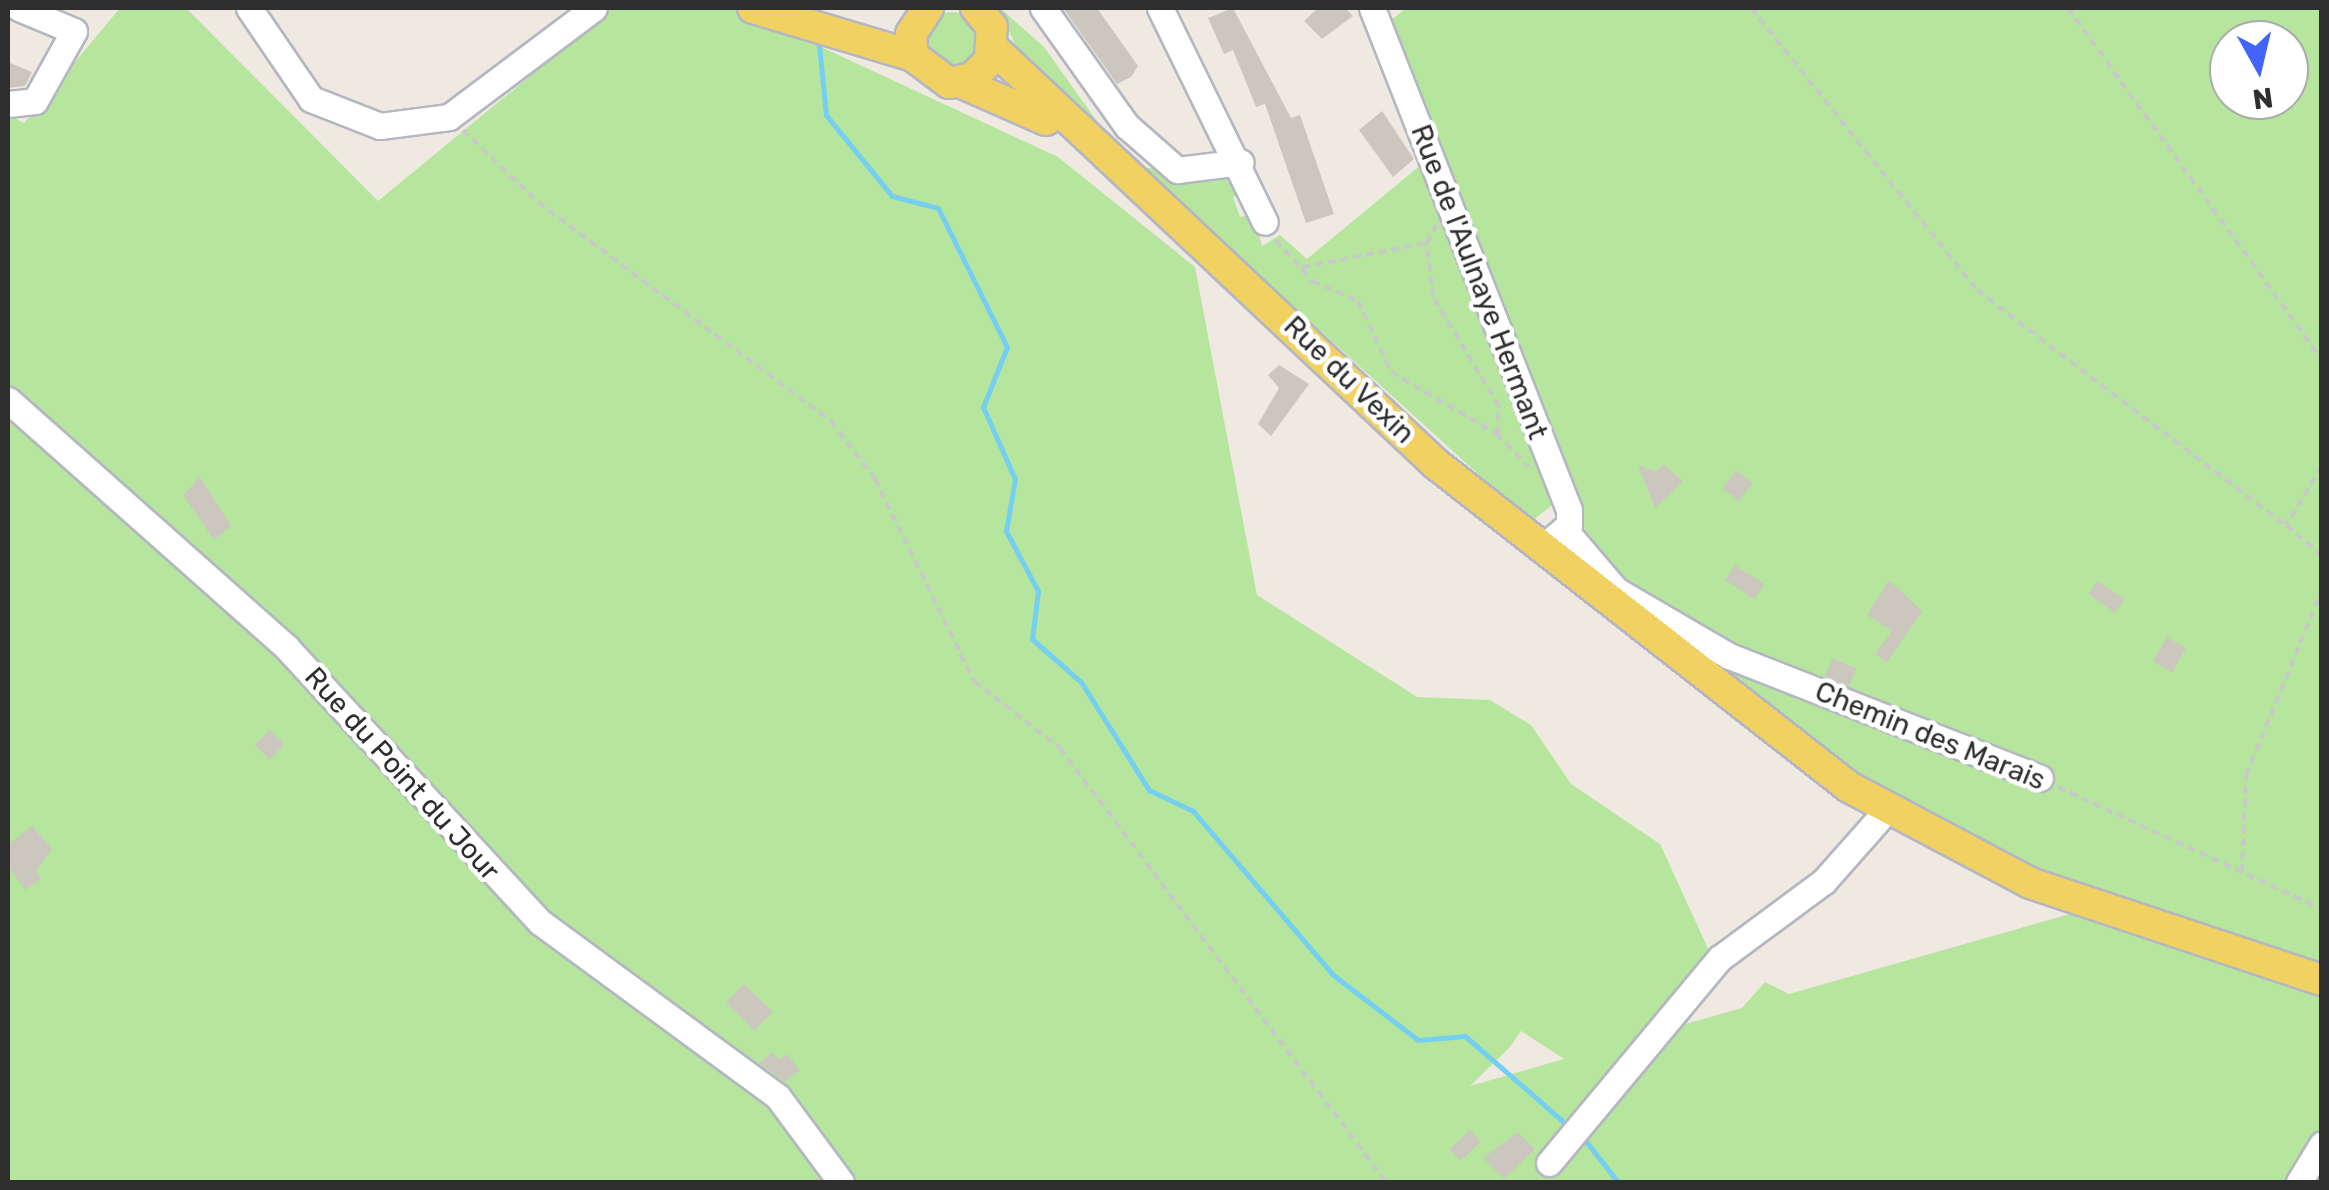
<!DOCTYPE html>
<html>
<head>
<meta charset="utf-8">
<style>
	body { margin:0 }
	#map { position:relative; width:2329px; height:1190px; overflow:hidden; background:#efe9e1; font-family:Rubik,sans-serif }
	div>[style] { position:absolute }
	[style*='--x'] { left:calc(var(--x)*1px); top:calc(var(--y)*1px); width:calc(var(--w)*1px); rotate:calc(var(--a)*1deg) }
	.green>* { inset:0; background:#b6e59e }
	.round { border-radius:50% }
	.stream>* { height:5px; margin:-2.5px; padding:0 2.5px; transform-origin:2.5px; border-radius:2.5px; background:#75cff0 }
	.building>* { inset:0; background:#cbc7bf; transform-origin:0 0 }
	.path>* { height:4px; margin-top:-2px; transform-origin:0; background:repeating-linear-gradient(90deg,#c9c9c9 0 8px,transparent 0 13px) }
	.roads { filter:drop-shadow(2px 0 #b4b7c1) drop-shadow(-2px 0 #b4b7c1) drop-shadow(0 2px #b4b7c1) drop-shadow(0 -2px #b4b7c1) }
	.minor>* { height:25px; margin:-12.5px; padding:0 12.5px; transform-origin:12.5px; border-radius:12.5px; background:#fff }
	.major>* { height:30px; margin:-15px; padding:0 15px; transform-origin:15px; border-radius:15px; background:#f2d163 }
	span { translate:-50% -50%; white-space:nowrap; text-align:center; line-height:1.15; -webkit-text-stroke:9px #fff; paint-order:stroke }
	.street-label { font-size:28px; color:#2e2e2e }
	.frame { position:absolute; inset:0; border:10px solid #2e2e2e; pointer-events:none }
	.north { position:absolute; left:2209px; top:20px; width:100px; height:100px; box-sizing:border-box; background:#fff; border:2px solid #ababab; border-radius:50%; rotate:172deg; font-size:28px; font-weight:700; line-height:40px; text-align:center; color:#2e2e2e }
	.north::after { content:''; display:block; margin:auto; width:35px; height:45px; background:#4264fb; clip-path:polygon(50% 0,100% 100%,50% 72%,0 100%) }
</style>
</head>
<body>
<div id="map">
	<div class="green">
		<div style="clip-path:polygon(evenodd,120px 8px,186px 8px,378px 201px,613px 8px,737px 8px,1058px 157px,1195px 267px,1257px 595px,1417px 697px,1490px 700px,1531px 725px,1571px 784px,1660px 844px,1711px 955px,1636px 1038px,1742px 1008px,1765px 982px,1789px 994px,2105px 904px,1947px 836px,1811px 754px,1596px 558px,1388px 23px,1406px 8px,2321px 8px,2321px 1182px,8px 1182px,8px 115px,24px 123px,120px 8px,2229px 40px,2289px 40px,2289px 100px,2229px 100px,2229px 40px,120px 8px,1521px 1031px,1564px 1059px,1470px 1086px,1510px 1047px,1521px 1031px)"></div>
		<div style="clip-path:polygon(1000px 8px,1044px 47px,1104px 131px,1027px 75px)"></div>
		<div class="round" style="left:923px;top:12px;width:58px;height:58px"></div>
		<div style="clip-path:polygon(1422px 164px,1553px 504px,1531px 522px,1140px 167px,1233px 178px,1246px 191px,1233px 197px,1240px 217px,1253px 214px,1262px 246px,1280px 235px,1307px 259px)"></div>
	</div>
	<div class="stream">
		<div style="--x:819;--y:45;--w:70;--a:84.3"></div>
		<div style="--x:826;--y:115;--w:104;--a:50.8"></div>
		<div style="--x:892;--y:196;--w:48;--a:14.6"></div>
		<div style="--x:938;--y:208;--w:155;--a:63.6"></div>
		<div style="--x:1007;--y:347;--w:65;--a:111.8"></div>
		<div style="--x:983;--y:407;--w:79;--a:66"></div>
		<div style="--x:1015;--y:479;--w:53;--a:99.8"></div>
		<div style="--x:1006;--y:531;--w:68;--a:61.9"></div>
		<div style="--x:1038;--y:591;--w:48;--a:97.1"></div>
		<div style="--x:1032;--y:639;--w:65;--a:41.3"></div>
		<div style="--x:1081;--y:682;--w:128;--a:57.8"></div>
		<div style="--x:1149;--y:790;--w:49;--a:25.5"></div>
		<div style="--x:1193;--y:811;--w:214;--a:49.5"></div>
		<div style="--x:1332;--y:974;--w:108;--a:37.5"></div>
		<div style="--x:1418;--y:1040;--w:47;--a:-4.9"></div>
		<div style="--x:1465;--y:1036;--w:135;--a:41.1"></div>
		<div style="--x:1584;--y:1139;--w:55;--a:51.7"></div>
	</div>
	<div class="building">
		<div style="clip-path:polygon(1063px 8px,1097px 8px,1138px 66px,1131px 77px,1117px 84px)"></div>
		<div style="clip-path:polygon(1233px 8px,1291px 118px,1300px 115px,1334px 214px,1306px 223px,1265px 104px,1256px 107px,1233px 50px,1224px 54px,1208px 18px)"></div>
		<div style="clip-path:polygon(1318px 8px,1345px 8px,1353px 16px,1322px 39px,1304px 21px)"></div>
		<div style="clip-path:polygon(8px 62px,32px 72px,25px 86px,8px 88px)"></div>
		<div style="clip-path:polygon(1382px 111px,1414px 159px,1393px 177px,1359px 130px)"></div>
		<div style="clip-path:polygon(1279px 365px,1309px 384px,1271px 436px,1258px 424px,1279px 388px,1268px 375px)"></div>
		<div style="clip-path:polygon(1663px 464px,1683px 481px,1655px 508px,1638px 465px,1656px 472px)"></div>
		<div style="left:1736px;top:470px;width:21px;height:23px;rotate:37deg"></div>
		<div style="clip-path:polygon(200px 477px,231px 526px,214px 540px,183px 495px)"></div>
		<div style="left:1735px;top:565px;width:35px;height:18px;rotate:33deg"></div>
		<div style="clip-path:polygon(1889px 580px,1922px 611px,1887px 662px,1875px 654px,1892px 631px,1867px 615px)"></div>
		<div style="clip-path:polygon(2097px 581px,2125px 599px,2115px 613px,2089px 594px)"></div>
		<div style="left:2167px;top:637px;width:22px;height:28px;rotate:30deg"></div>
		<div style="left:1833px;top:658px;width:26px;height:20px;rotate:25deg"></div>
		<div style="left:269px;top:730px;width:21px;height:21px;rotate:43deg"></div>
		<div style="clip-path:polygon(32px 826px,52px 849px,36px 871px,41px 879px,25px 890px,8px 866px,8px 844px)"></div>
		<div style="left:744px;top:984px;width:40px;height:26px;rotate:44deg"></div>
		<div style="clip-path:polygon(773px 1052px,779px 1060px,787px 1054px,800px 1070px,785px 1082px,759px 1063px)"></div>
		<div style="left:1470px;top:1130px;width:16px;height:28px;rotate:47deg"></div>
		<div style="clip-path:polygon(1518px 1132px,1535px 1149px,1504px 1179px,1483px 1158px)"></div>
	</div>
	<div class="path">
		<div style="--x:1751;--y:8;--w:361;--a:51.3"></div>
		<div style="--x:1977;--y:290;--w:388;--a:37.3"></div>
		<div style="--x:2068;--y:8;--w:434;--a:54.2"></div>
		<div style="--x:463;--y:130;--w:104;--a:43.8"></div>
		<div style="--x:538;--y:202;--w:366;--a:36.8"></div>
		<div style="--x:831;--y:421;--w:73;--a:52.8"></div>
		<div style="--x:875;--y:479;--w:225;--a:63.9"></div>
		<div style="--x:974;--y:681;--w:109;--a:37.9"></div>
		<div style="--x:1060;--y:748;--w:543;--a:53.09"></div>
		<div style="--x:1276;--y:240;--w:55;--a:48.7"></div>
		<div style="--x:1312;--y:281;--w:50;--a:23.5"></div>
		<div style="--x:1358;--y:301;--w:78;--a:65.1"></div>
		<div style="--x:1391;--y:372;--w:123;--a:30.3"></div>
		<div style="--x:1497;--y:434;--w:28;--a:-86"></div>
		<div style="--x:1499;--y:406;--w:127;--a:-121.2"></div>
		<div style="--x:1433;--y:297;--w:54;--a:-96.3"></div>
		<div style="--x:1427;--y:243;--w:20;--a:-63"></div>
		<div style="--x:1302;--y:267;--w:127;--a:-10.9"></div>
		<div style="--x:1497;--y:434;--w:45;--a:45.9"></div>
		<div style="--x:2322;--y:466;--w:69;--a:121.4"></div>
		<div style="--x:2286;--y:525;--w:48;--a:40.7"></div>
		<div style="--x:2058;--y:787;--w:291;--a:24.8"></div>
		<div style="--x:2242;--y:872;--w:97;--a:-87.6"></div>
		<div style="--x:2246;--y:775;--w:200;--a:-67.7"></div>
	</div>
	<div class="roads">
		<div class="minor">
			<div style="--x:249;--y:8;--w:110;--a:55.7"></div>
			<div style="--x:311;--y:99;--w:74;--a:21.4"></div>
			<div style="--x:380;--y:126;--w:70;--a:-7.4"></div>
			<div style="--x:449;--y:117;--w:181;--a:-36.9"></div>
			<div style="--x:1043;--y:8;--w:145;--a:54.6"></div>
			<div style="--x:1127;--y:126;--w:67;--a:41.3"></div>
			<div style="--x:1177;--y:170;--w:64;--a:-7.1"></div>
			<div style="--x:1160;--y:8;--w:238;--a:63.9"></div>
			<div style="--x:1372;--y:8;--w:539;--a:68.57"></div>
			<div style="--x:1569;--y:510;--w:15;--a:90"></div>
			<div style="--x:1569;--y:525;--w:34;--a:140"></div>
			<div style="--x:8;--y:104;--w:27;--a:-6"></div>
			<div style="--x:35;--y:101;--w:80;--a:-60.9"></div>
			<div style="--x:74;--y:31;--w:60;--a:-157.3"></div>
			<div style="--x:8;--y:400;--w:373;--a:41.6"></div>
			<div style="--x:287;--y:648;--w:373;--a:47.3"></div>
			<div style="--x:540;--y:922;--w:295;--a:36.3"></div>
			<div style="--x:778;--y:1097;--w:106;--a:53.5"></div>
			<div style="--x:1564;--y:529;--w:80;--a:49.6"></div>
			<div style="--x:1616;--y:590;--w:131;--a:30.3"></div>
			<div style="--x:1729;--y:656;--w:334;--a:21.4"></div>
			<div style="--x:1549;--y:1163;--w:267;--a:-50.2"></div>
			<div style="--x:1720;--y:958;--w:129;--a:-36.5"></div>
			<div style="--x:1824;--y:881;--w:92;--a:-48.5"></div>
			<div style="--x:2299;--y:1182;--w:44;--a:-58.8"></div>
		</div>
		<div class="major">
			<div style="--x:753;--y:8;--w:167;--a:16.7"></div>
			<div style="--x:928;--y:8;--w:31;--a:123"></div>
			<div style="--x:911;--y:34;--w:22;--a:85"></div>
			<div style="--x:913;--y:56;--w:45;--a:36.9"></div>
			<div style="--x:949;--y:83;--w:24;--a:-12"></div>
			<div style="--x:972;--y:78;--w:25;--a:-45"></div>
			<div style="--x:990;--y:60;--w:33;--a:-87"></div>
			<div style="--x:992;--y:27;--w:25;--a:-130"></div>
			<div style="--x:993;--y:48;--w:608;--a:43.2"></div>
			<div style="--x:1436;--y:464;--w:524;--a:38.03"></div>
			<div style="--x:1849;--y:787;--w:205;--a:27.9"></div>
			<div style="--x:2030;--y:883;--w:308;--a:18.4"></div>
			<div style="--x:960;--y:82;--w:94;--a:23.8"></div>
		</div>
	</div>
	<div class="street-label">
		<span style="left:1479px;top:282px;rotate:69deg">Rue de l'Aulnaye Hermant</span>
		<span style="left:1349px;top:380px;rotate:44deg">Rue du Vexin</span>
		<span style="left:1930px;top:736px;rotate:22deg">Chemin des Marais</span>
		<span style="left:402px;top:774px;rotate:48deg">Rue du Point du Jour</span>
	</div>
	<div class="frame"></div>
	<div class="north">N</div>
</div>
</body>
</html>
